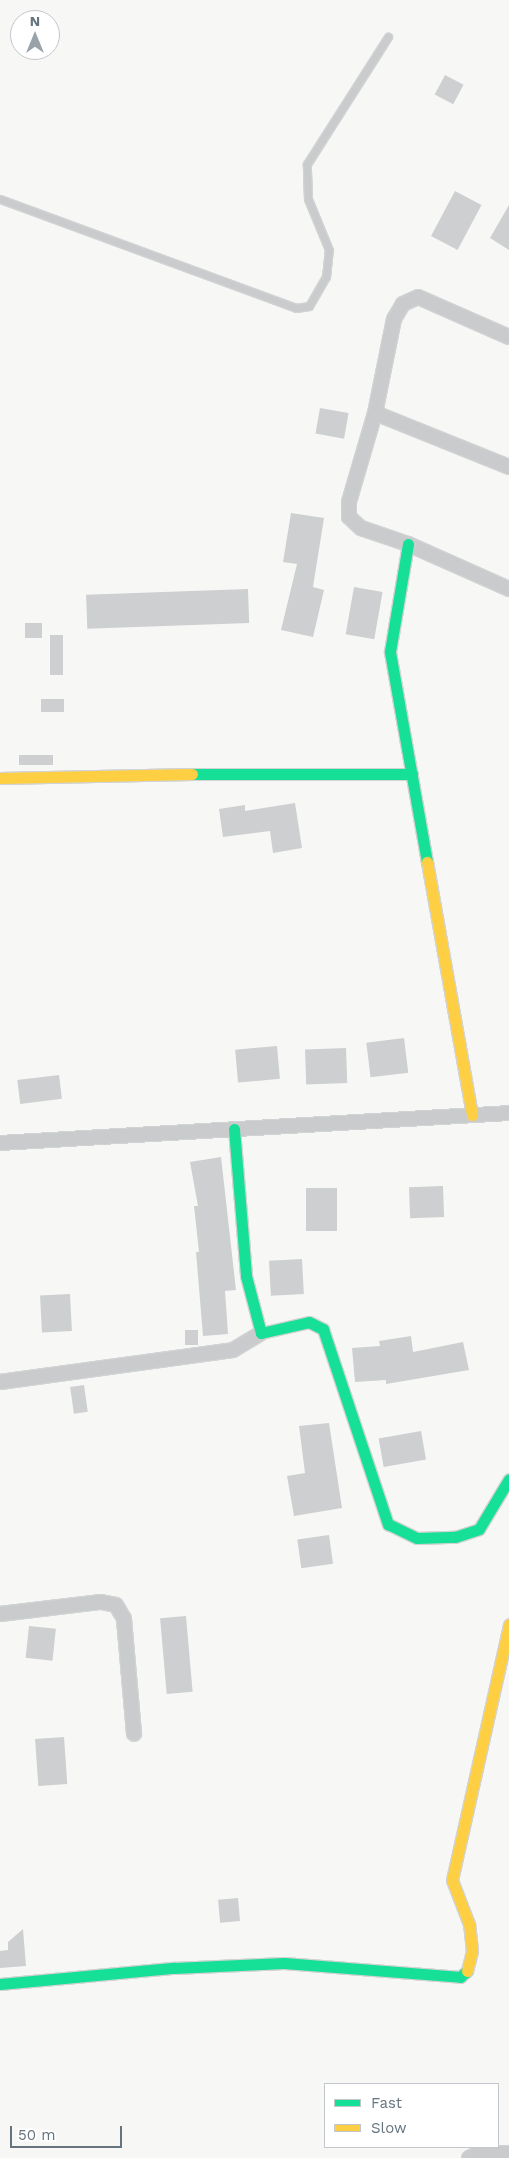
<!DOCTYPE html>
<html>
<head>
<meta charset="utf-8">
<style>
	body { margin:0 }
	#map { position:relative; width:509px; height:2158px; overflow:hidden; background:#f7f7f6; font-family:"Work Sans",sans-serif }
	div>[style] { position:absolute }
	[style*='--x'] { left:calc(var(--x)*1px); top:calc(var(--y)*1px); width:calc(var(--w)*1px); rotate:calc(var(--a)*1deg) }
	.building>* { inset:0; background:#cdcfd0; transform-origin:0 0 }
	.roads { filter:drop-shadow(1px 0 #d2d3d4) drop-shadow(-1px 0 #d2d3d4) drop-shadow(0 1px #d2d3d4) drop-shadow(0 -1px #d2d3d4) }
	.lane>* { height:7px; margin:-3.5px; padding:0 3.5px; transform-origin:3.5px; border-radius:3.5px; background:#c9cbcc }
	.street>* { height:14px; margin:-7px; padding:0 7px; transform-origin:7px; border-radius:7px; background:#c9cbcc }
	.fast>* { height:11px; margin:-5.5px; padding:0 5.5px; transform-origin:5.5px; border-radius:5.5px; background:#16e098 }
	.slow>* { height:11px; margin:-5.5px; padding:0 5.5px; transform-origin:5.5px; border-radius:5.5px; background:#ffcf43 }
	span { translate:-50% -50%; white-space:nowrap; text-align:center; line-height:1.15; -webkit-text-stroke:5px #fff; paint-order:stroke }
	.legend { position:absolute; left:324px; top:2083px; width:175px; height:65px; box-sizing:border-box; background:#fff; border:1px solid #c1c7cb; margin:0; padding:6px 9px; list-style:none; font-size:15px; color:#65747e }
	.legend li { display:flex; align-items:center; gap:10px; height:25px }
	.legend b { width:25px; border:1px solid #c1c7cb }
	.north { position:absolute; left:10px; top:10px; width:50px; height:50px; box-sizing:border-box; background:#fff; border:1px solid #c1c7cb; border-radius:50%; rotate:0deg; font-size:14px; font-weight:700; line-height:20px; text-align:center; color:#65747e }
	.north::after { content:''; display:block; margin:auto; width:18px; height:22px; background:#98a2a8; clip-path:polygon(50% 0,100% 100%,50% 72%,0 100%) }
	.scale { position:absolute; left:10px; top:2126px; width:112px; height:22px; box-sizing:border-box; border:2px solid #65747e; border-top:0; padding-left:6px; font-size:15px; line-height:18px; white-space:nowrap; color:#65747e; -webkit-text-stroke:4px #fff; paint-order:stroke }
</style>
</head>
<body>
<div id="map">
	<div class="building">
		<div style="left:445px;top:75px;width:21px;height:22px;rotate:28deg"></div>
		<div style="left:455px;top:191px;width:30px;height:51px;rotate:28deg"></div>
		<div style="clip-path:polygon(509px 205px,509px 250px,490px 238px)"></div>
		<div style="left:320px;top:408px;width:29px;height:26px;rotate:10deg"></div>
		<div style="clip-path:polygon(291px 513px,324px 518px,313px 587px,324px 590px,313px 637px,281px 630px,297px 564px,283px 562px)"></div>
		<div style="left:354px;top:587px;width:29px;height:48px;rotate:10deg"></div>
		<div style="left:248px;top:589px;width:34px;height:162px;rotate:88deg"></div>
		<div style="left:25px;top:623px;width:17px;height:15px"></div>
		<div style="left:50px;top:635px;width:13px;height:40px"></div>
		<div style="left:41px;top:699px;width:23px;height:13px"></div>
		<div style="left:53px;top:755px;width:10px;height:34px;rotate:90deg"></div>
		<div style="clip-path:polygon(295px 803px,302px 848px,273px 853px,270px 831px,223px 837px,219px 809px,245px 805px,245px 811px)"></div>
		<div style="left:404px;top:1038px;width:35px;height:38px;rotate:83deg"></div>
		<div style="left:277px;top:1046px;width:33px;height:42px;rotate:85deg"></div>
		<div style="left:346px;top:1048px;width:35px;height:41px;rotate:88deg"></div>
		<div style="left:59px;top:1075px;width:24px;height:42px;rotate:83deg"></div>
		<div style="clip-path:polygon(221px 1157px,236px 1290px,225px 1291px,228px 1334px,203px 1336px,196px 1252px,199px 1252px,194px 1206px,198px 1206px,190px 1162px)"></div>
		<div style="left:443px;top:1186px;width:31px;height:34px;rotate:88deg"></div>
		<div style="left:306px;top:1188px;width:31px;height:43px"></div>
		<div style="left:302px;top:1259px;width:35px;height:33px;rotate:87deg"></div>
		<div style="left:70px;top:1294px;width:37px;height:30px;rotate:87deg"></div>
		<div style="left:185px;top:1330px;width:13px;height:15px"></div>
		<div style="clip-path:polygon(411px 1336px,413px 1352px,463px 1342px,469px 1370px,386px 1384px,386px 1380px,355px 1382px,352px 1348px,380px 1346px,379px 1341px)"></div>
		<div style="left:84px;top:1385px;width:27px;height:14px;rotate:82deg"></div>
		<div style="clip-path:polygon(329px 1423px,342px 1508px,294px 1516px,287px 1476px,305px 1473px,299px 1426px)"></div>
		<div style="left:421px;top:1431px;width:29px;height:43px;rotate:80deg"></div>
		<div style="left:329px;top:1535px;width:29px;height:32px;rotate:82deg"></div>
		<div style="left:186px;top:1616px;width:76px;height:26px;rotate:85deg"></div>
		<div style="left:29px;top:1626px;width:27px;height:32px;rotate:6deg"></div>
		<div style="left:64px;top:1737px;width:47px;height:29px;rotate:86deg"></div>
		<div style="left:238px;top:1898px;width:23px;height:20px;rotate:85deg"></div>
		<div style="clip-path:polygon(23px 1929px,26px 1966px,0 1968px,0 1951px,8px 1950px,8px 1942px)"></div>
	</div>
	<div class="roads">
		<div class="lane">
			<div style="--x:0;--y:199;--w:315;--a:20.2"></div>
			<div style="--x:296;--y:308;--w:13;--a:-9"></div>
			<div style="--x:309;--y:306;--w:34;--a:-60"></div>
			<div style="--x:326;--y:277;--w:27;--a:-84"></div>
			<div style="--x:329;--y:250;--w:55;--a:-112.4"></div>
			<div style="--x:308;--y:199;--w:35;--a:-92"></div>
			<div style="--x:307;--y:164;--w:151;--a:-57.5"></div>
		</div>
		<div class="street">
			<div style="--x:509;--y:337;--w:99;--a:-156.3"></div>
			<div style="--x:418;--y:297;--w:17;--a:155"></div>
			<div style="--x:403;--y:304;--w:17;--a:121"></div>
			<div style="--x:394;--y:319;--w:96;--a:101.4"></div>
			<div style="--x:375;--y:413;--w:93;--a:106.3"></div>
			<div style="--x:349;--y:502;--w:15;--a:90"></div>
			<div style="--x:349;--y:517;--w:16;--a:43"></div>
			<div style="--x:361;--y:528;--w:50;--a:18.8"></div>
			<div style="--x:408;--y:544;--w:111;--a:24"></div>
			<div style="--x:375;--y:413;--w:144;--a:21.9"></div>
			<div style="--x:0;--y:1143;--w:510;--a:-3.37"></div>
			<div style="--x:0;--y:1382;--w:235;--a:-7.8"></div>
			<div style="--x:233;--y:1350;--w:33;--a:-31"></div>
			<div style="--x:0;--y:1614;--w:102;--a:-6.8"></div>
			<div style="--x:101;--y:1602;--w:15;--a:11"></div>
			<div style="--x:116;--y:1605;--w:16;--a:60"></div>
			<div style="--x:124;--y:1619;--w:115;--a:85"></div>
			<div style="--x:469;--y:2158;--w:11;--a:-27"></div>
			<div style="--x:479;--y:2153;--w:30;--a:0"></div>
		</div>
		<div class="fast">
			<div style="--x:408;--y:544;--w:109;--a:99.5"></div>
			<div style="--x:390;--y:652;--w:213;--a:80"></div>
			<div style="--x:192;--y:774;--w:220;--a:0"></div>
			<div style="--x:234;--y:1129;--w:147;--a:85.3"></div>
			<div style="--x:246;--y:1276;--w:59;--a:75.3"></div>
			<div style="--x:261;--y:1333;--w:49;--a:-12.9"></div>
			<div style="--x:309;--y:1322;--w:16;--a:27"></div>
			<div style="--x:323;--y:1329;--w:206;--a:71.6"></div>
			<div style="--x:388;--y:1524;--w:32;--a:26"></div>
			<div style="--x:417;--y:1538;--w:38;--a:-2"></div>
			<div style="--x:455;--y:1537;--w:25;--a:-18"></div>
			<div style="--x:479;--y:1529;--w:58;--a:-59"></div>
			<div style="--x:0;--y:1984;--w:175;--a:-5.3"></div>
			<div style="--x:174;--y:1968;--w:110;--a:-2.6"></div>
			<div style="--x:284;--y:1963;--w:177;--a:4.5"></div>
			<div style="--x:460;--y:1977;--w:9;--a:-41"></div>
		</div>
		<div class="slow">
			<div style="--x:0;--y:778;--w:192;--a:-1.2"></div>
			<div style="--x:427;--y:862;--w:257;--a:79.9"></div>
			<div style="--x:467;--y:1971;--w:21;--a:-76"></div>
			<div style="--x:472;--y:1951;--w:27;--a:-96"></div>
			<div style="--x:469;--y:1924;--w:47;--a:-111.1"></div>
			<div style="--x:452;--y:1880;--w:262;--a:-77.4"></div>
		</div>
	</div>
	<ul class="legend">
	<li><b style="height:6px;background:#16e098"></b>Fast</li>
	<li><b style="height:6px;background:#ffcf43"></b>Slow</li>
	</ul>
	<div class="north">N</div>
	<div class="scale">50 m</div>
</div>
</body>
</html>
